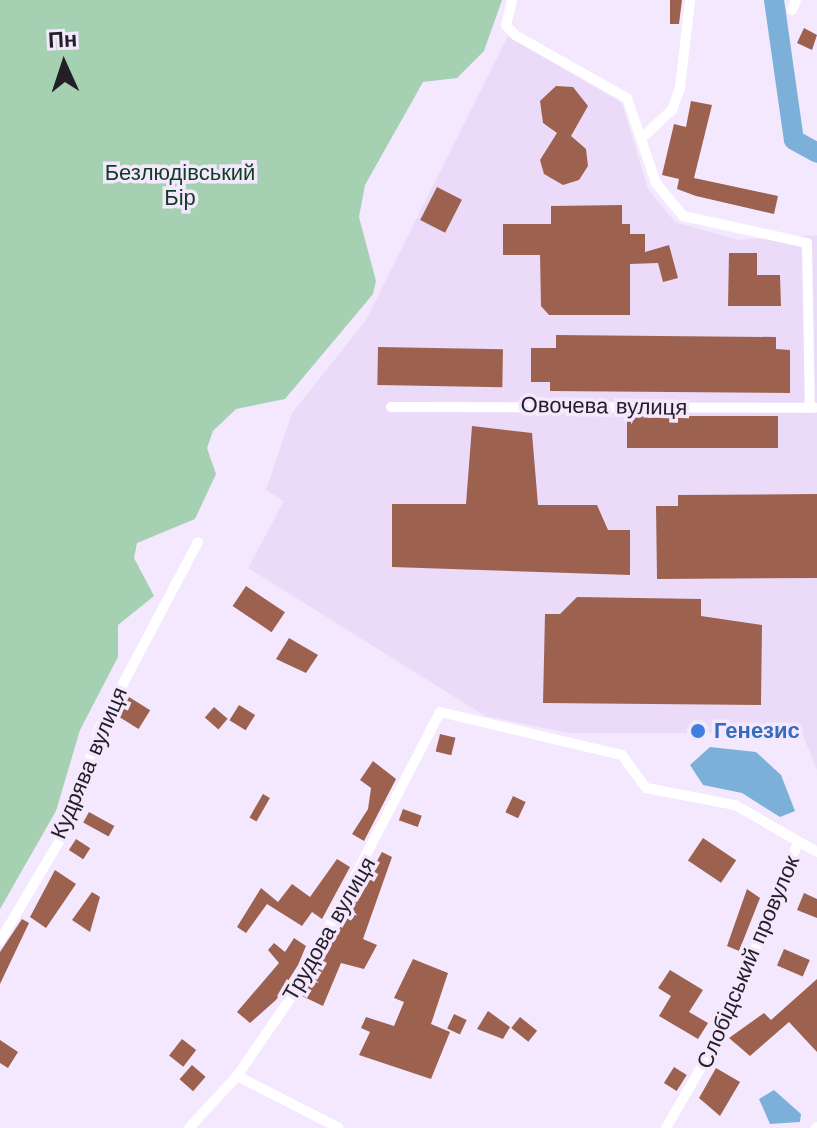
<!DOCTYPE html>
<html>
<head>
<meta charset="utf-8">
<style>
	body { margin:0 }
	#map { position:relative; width:817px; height:1128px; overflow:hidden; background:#f4e8fe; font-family:"Work Sans",sans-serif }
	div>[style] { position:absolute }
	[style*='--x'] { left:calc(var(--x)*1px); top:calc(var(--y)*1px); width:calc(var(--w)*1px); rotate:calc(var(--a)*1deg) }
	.built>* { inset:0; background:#ebdbf8 }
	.green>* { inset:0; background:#a6d0b2 }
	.water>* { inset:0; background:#7db0d9 }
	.river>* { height:20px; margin:-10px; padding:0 10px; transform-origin:10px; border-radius:10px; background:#7db0d9 }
	.building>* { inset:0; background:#9c624f; transform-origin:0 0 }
	.street>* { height:10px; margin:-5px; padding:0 5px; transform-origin:5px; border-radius:5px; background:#fff }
	.dots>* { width:22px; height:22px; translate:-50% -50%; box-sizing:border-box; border:4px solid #f4e8fe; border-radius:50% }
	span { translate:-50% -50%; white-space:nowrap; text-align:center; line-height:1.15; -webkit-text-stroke:7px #f4e8fe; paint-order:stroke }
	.park-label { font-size:22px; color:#113c22 }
	.street-label { font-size:22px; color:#241f27 }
	.shop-label { font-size:22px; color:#366cbe; font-weight:700 }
	.left { translate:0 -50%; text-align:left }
	.north { position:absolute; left:24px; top:24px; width:80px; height:80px; -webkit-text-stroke:6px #f4e8fe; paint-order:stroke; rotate:357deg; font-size:22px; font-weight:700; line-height:32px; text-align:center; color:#241f27 }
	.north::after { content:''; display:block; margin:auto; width:28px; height:36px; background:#241f27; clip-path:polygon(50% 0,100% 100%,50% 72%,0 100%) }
</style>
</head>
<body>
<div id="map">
	<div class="built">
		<div style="clip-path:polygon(508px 36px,622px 103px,648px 189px,675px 222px,738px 240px,817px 235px,817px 770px,802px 733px,568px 733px,485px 716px,248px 568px,284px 501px,266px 490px,292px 413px,366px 320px)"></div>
	</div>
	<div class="green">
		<div style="clip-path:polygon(0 0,502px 0,484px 51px,457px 78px,423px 82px,365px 185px,359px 217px,376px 281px,373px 294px,285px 399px,236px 409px,213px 431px,207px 448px,216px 474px,195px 519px,137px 543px,134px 558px,154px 596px,118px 625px,118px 657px,80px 730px,56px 811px,0 909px)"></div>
	</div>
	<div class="water">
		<div style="clip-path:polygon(710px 747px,756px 752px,781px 775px,795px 811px,780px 817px,742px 793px,703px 785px,690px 765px)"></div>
		<div style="clip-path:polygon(774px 1090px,801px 1114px,800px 1122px,770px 1124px,759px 1099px)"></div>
	</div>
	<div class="river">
		<div style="--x:774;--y:0;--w:141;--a:81.9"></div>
		<div style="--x:794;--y:140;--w:26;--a:29"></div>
	</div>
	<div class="building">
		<div style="clip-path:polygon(670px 0,682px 0,679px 24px,670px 24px)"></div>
		<div style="clip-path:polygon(804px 28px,817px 35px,812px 50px,797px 43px)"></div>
		<div style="clip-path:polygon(556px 86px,573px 87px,588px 106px,571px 136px,586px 149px,588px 166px,579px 180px,563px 185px,544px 174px,540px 160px,557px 133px,543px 123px,540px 101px)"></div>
		<div style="clip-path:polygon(691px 101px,712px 105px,694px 178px,778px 196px,774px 214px,696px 196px,677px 189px,679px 179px,662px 175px,674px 124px,686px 127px)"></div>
		<div style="left:437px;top:187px;width:28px;height:37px;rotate:27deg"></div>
		<div style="clip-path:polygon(622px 205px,622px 224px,630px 224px,630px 234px,645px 234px,645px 252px,669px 245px,678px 278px,663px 282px,658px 263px,630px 264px,630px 315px,549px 315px,541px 306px,540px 255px,503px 255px,503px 224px,551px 224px,551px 206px)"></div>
		<div style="clip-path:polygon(729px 253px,757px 253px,757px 275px,780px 275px,781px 306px,728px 306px)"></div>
		<div style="clip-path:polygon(556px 335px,776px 337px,776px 349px,790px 350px,790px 393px,550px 391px,550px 382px,531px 382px,531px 348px,556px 348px)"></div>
		<div style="left:378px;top:347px;width:125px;height:38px;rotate:1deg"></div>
		<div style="left:627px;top:416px;width:151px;height:32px"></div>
		<div style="clip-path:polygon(472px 426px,532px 433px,538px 505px,597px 505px,608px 530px,630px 530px,630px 575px,392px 567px,392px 504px,466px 504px)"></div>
		<div style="clip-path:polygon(817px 494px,817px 578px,657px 579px,656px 506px,678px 506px,678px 495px)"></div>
		<div style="left:246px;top:586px;width:47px;height:24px;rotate:34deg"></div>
		<div style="clip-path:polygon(577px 597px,701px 599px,701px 616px,762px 625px,761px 705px,543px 703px,545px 614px,560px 614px)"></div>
		<div style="clip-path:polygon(289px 638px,318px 655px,306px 673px,276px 659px)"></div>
		<div style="left:129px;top:697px;width:25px;height:22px;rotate:32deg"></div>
		<div style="left:239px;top:705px;width:19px;height:18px;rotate:32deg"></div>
		<div style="left:214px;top:707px;width:18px;height:14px;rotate:41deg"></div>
		<div style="left:440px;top:734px;width:16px;height:18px;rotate:14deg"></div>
		<div style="clip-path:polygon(373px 761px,396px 779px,364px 841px,352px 834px,368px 809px,371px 788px,360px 780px)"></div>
		<div style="left:263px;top:794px;width:8px;height:27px;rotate:30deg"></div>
		<div style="left:513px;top:796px;width:14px;height:18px;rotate:25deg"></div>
		<div style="left:403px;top:809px;width:20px;height:12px;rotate:20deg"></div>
		<div style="left:89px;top:812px;width:29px;height:12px;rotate:29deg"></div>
		<div style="left:703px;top:838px;width:40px;height:27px;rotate:34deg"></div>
		<div style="left:76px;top:839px;width:17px;height:13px;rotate:33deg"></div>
		<div style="clip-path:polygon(382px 852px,392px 857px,363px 939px,377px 945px,364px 969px,341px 963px,323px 1006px,302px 996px)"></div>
		<div style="clip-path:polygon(337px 859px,350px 867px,322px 919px,312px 912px,302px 926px,267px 904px,246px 933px,237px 927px,261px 888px,278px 902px,292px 884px,310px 897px)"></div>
		<div style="clip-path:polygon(55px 870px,76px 884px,46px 928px,30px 917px)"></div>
		<div style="clip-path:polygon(747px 889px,760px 898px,739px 951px,727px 946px)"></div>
		<div style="clip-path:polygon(92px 892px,100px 897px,90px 932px,72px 920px)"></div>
		<div style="clip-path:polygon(804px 893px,817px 899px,817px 918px,797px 910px)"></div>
		<div style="clip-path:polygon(22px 919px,29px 923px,0 984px,0 952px)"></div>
		<div style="clip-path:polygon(294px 938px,306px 946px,298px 965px,276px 1000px,250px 1023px,237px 1012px,279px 963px,268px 950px,274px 943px,285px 952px)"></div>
		<div style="left:784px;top:949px;width:28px;height:18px;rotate:23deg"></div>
		<div style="clip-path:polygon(413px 959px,448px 973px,431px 1024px,450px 1032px,431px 1079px,359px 1055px,370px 1032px,361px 1028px,366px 1017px,394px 1026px,404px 1002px,394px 998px)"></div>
		<div style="clip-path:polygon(670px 970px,703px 990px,689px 1012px,708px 1023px,698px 1039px,659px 1016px,671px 996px,658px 988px)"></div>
		<div style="clip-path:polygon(817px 979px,817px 1052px,789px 1022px,750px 1056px,729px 1038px,764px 1013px,771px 1020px)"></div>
		<div style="clip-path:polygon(488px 1011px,510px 1027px,503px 1039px,477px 1029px)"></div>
		<div style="left:454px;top:1014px;width:14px;height:16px;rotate:25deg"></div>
		<div style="left:520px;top:1017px;width:22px;height:14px;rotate:39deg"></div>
		<div style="left:182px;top:1039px;width:18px;height:21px;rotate:38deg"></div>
		<div style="clip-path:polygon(0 1040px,18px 1052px,8px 1068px,0 1063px)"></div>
		<div style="left:192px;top:1065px;width:18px;height:19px;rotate:41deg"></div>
		<div style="left:674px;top:1067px;width:15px;height:19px;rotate:32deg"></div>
		<div style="clip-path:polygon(716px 1068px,740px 1082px,720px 1116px,699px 1098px)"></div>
	</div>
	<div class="street">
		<div style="--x:512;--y:0;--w:26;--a:103"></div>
		<div style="--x:506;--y:25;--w:13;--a:48"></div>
		<div style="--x:515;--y:35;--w:129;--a:29.4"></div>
		<div style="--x:627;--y:98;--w:90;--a:71.2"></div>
		<div style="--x:656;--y:183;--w:43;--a:50.7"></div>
		<div style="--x:683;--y:216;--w:127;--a:12.3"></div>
		<div style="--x:807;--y:243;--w:165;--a:89"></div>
		<div style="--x:792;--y:10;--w:11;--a:-68"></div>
		<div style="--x:645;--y:135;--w:37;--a:-43"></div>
		<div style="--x:672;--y:110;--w:23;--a:-70"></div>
		<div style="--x:680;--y:88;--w:89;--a:-83.5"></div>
		<div style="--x:391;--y:407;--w:424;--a:0.1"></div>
		<div style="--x:0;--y:941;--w:131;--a:-59.3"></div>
		<div style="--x:67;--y:828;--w:106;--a:-71.9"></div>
		<div style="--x:100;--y:727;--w:209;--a:-62.1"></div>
		<div style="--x:237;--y:1076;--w:114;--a:27"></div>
		<div style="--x:189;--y:1128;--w:71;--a:-47.3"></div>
		<div style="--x:237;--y:1076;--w:104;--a:-55.5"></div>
		<div style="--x:296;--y:990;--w:313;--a:-62.6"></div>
		<div style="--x:440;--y:712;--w:187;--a:13.3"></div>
		<div style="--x:622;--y:755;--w:41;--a:54"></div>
		<div style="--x:646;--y:788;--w:91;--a:10.8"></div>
		<div style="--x:735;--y:805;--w:95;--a:29.8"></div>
		<div style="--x:666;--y:1128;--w:110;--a:-59.9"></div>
		<div style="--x:721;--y:1033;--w:206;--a:-68"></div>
		<div style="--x:816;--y:1128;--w:1;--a:-45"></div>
	</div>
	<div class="dots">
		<div style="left:698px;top:731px;background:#3f7fe0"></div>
	</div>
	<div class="park-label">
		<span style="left:180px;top:185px">Безлюдівський<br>Бір</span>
	</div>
	<div class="street-label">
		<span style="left:604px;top:406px;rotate:1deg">Овочева вулиця</span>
		<span style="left:89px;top:763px;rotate:-67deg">Кудрява вулиця</span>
		<span style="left:329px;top:929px;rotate:-60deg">Трудова вулиця</span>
		<span style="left:748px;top:962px;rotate:-67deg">Слобідський провулок</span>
	</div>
	<div class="shop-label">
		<span class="left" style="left:714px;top:731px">Генезис</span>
	</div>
	<div class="north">Пн</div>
</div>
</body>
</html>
